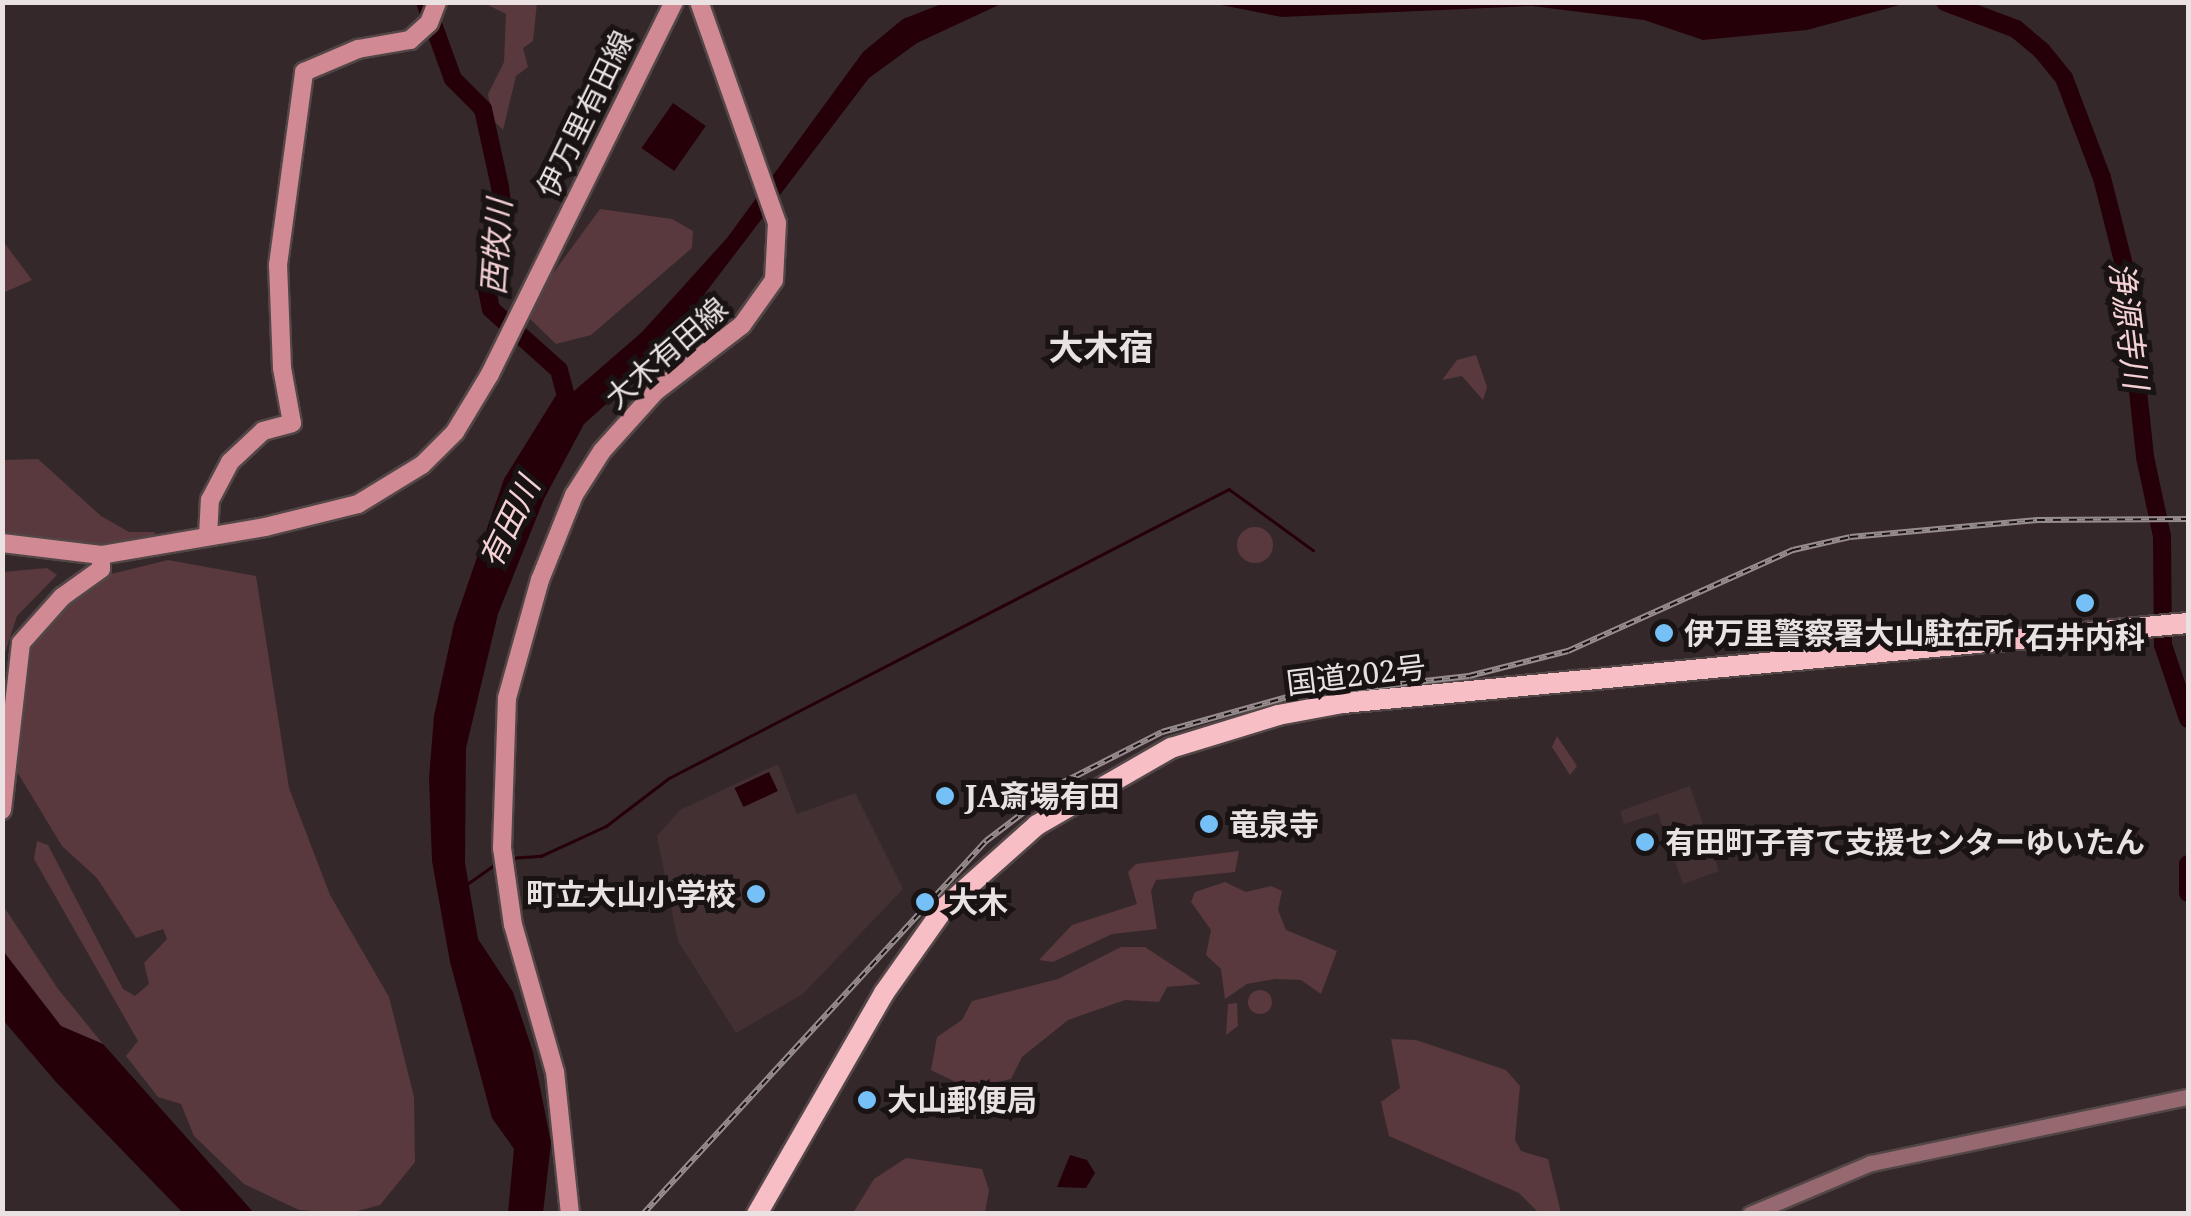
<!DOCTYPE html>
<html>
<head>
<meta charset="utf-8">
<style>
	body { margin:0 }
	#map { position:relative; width:2191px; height:1216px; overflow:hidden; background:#35282a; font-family:"Noto Serif","Noto Sans JP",serif }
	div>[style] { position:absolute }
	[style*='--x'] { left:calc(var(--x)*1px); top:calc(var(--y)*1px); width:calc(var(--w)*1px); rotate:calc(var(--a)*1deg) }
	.built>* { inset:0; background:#433033 }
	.green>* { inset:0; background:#59393d }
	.round { border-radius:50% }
	.water>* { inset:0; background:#260009; transform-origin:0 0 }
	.stream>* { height:2.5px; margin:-1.25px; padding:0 1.25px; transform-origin:1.25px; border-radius:1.25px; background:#260009 }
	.river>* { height:18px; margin:-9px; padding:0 9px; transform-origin:9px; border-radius:9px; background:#260009 }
	.roads { filter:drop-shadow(2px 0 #524647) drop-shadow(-2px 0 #524647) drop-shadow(0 2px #524647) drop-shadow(0 -2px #524647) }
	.tertiary>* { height:15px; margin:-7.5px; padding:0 7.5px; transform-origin:7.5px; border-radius:7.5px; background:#95696f }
	.secondary>* { height:18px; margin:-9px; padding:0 9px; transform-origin:9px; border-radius:9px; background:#d18a94 }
	.trunk>* { height:20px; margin:-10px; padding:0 10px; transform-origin:10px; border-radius:10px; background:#f8bec6 }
	.rail>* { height:6px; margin-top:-3px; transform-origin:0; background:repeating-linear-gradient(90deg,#191313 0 8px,#978d8e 0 16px); box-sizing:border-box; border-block:2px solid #978d8e }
	.dots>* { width:28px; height:28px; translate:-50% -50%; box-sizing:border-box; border:5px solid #191313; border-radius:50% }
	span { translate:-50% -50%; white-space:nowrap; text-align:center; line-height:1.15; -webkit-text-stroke:10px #191313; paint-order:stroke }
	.street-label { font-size:30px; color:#e9e1e2 }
	.poi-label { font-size:30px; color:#e9e1e2; font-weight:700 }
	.left { translate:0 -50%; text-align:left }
	.right { translate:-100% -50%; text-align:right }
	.water-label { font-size:32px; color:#f4d1d5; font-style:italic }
	.quarter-label { font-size:35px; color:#e9e1e2; font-weight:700 }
	.frame { position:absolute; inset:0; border:5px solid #e9e1e2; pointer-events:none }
</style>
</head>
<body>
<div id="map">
	<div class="built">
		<div style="clip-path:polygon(778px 764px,797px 814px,855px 793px,903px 889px,803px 994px,736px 1033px,678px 941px,657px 836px,680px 810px)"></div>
		<div style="clip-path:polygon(1690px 786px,1719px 871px,1683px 884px,1658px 813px,1624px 824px,1620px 811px)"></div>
	</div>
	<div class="green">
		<div style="clip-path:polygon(484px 3px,537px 3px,533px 41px,523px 48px,528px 67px,516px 76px,503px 130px,492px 119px,488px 94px,504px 62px,506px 14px)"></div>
		<div style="clip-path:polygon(600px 209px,672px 219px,693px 231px,692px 248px,591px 335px,556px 344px,524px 313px)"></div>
		<div style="clip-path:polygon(3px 241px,32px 280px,3px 293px,2px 293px)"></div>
		<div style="clip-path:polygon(1476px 355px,1487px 387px,1483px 400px,1462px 376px,1442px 380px,1457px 360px)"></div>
		<div style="clip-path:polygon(38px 459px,101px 516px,129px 532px,155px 532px,153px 539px,52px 547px,3px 535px,3px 460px)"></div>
		<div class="round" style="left:1237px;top:527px;width:36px;height:36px"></div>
		<div style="clip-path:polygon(168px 560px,256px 576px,289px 788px,330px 895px,389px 997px,414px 1097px,415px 1162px,380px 1205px,350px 1213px,299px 1210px,244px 1184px,194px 1136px,181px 1104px,158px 1097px,126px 1056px,138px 1041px,34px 859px,37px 841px,48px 845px,123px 989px,135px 996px,149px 984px,144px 963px,167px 939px,163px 929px,136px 938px,97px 878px,62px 846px,13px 765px,27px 645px,61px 605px,103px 576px)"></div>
		<div style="clip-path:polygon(47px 568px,57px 575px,17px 616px,3px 659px,3px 572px)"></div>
		<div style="clip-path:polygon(1557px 736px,1577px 766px,1570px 775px,1552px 747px)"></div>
		<div style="clip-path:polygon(1239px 851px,1235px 872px,1156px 880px,1151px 891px,1157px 929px,1112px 934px,1053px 962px,1039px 960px,1072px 925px,1137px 904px,1128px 872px,1136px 864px)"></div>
		<div style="clip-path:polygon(1225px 882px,1246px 892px,1271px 886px,1282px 891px,1278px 910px,1286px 930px,1337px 951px,1321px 994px,1301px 980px,1275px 979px,1247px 984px,1225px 999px,1221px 969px,1206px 955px,1211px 930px,1191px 902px,1195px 892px)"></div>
		<div style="clip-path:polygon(2px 904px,58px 989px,103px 1044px,61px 1026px,3px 950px)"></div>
		<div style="clip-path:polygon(1121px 947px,1145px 947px,1201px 984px,1167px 987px,1159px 1002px,1125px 1000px,1068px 1020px,1022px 1057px,1011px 1079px,968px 1088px,931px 1070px,937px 1037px,962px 1020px,972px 1001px,1058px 979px)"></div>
		<div class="round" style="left:1248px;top:990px;width:24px;height:24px"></div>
		<div style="clip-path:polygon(1237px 1003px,1238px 1026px,1226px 1035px,1228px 1004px)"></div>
		<div style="clip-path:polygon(1391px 1039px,1416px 1040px,1506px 1070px,1520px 1086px,1515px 1140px,1521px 1151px,1548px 1159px,1561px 1213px,1539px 1213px,1519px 1193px,1389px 1136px,1381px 1102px,1400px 1088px)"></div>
		<div style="clip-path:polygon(906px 1158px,982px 1169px,989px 1190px,985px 1213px,853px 1213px,874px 1179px)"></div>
	</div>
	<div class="water">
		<div style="clip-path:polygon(944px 3px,1003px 3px,917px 43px,869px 78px,652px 363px,584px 424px,544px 499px,498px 614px,466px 748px,465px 863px,478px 939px,513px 992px,533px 1052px,551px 1143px,543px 1213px,508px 1213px,514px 1149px,492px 1118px,450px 962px,432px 861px,429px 778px,434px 716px,454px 624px,504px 479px,563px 384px,574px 391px,642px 332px,727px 238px,863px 52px,903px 19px)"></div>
		<div style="clip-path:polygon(1211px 3px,1907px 2px,1907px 3px,1807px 30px,1703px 40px,1644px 20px,1532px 6px,1282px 17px)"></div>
		<div style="left:673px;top:103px;width:40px;height:55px;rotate:35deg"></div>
		<div style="left:769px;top:772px;width:21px;height:38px;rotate:65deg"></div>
		<div style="clip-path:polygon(2px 950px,61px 1026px,103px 1044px,254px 1213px,183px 1213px,56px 1082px,3px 1020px)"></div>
		<div style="clip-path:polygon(1070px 1155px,1087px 1160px,1095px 1173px,1086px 1188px,1057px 1187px)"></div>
	</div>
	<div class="stream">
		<div style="--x:509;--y:858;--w:32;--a:-4"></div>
		<div style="--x:541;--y:856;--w:72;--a:-24.8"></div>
		<div style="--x:606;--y:826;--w:79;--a:-37.3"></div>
		<div style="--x:669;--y:778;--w:630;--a:-27.3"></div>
		<div style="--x:1229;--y:489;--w:104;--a:36"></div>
		<div style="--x:467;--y:884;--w:37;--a:-35"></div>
	</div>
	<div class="river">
		<div style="--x:425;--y:2;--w:82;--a:70"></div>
		<div style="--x:453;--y:79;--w:42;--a:45"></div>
		<div style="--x:483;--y:109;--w:80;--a:77.7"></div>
		<div style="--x:500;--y:187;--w:23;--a:83"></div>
		<div style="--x:503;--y:210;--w:76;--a:102.9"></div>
		<div style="--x:486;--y:284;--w:25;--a:79"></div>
		<div style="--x:491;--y:309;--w:91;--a:41.9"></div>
		<div style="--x:559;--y:370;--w:38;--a:75"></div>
		<div style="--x:1945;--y:2;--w:76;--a:20.8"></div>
		<div style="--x:2016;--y:29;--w:34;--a:40"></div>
		<div style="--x:2042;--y:51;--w:35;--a:51"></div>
		<div style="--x:2064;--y:78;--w:107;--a:69.2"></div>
		<div style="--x:2102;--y:178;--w:94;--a:75.8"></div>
		<div style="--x:2125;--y:269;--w:189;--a:83.9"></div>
		<div style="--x:2145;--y:457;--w:81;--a:77.9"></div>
		<div style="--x:2162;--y:536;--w:109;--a:89.5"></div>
		<div style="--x:2163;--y:645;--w:78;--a:71.3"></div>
		<div style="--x:2188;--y:864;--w:29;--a:90"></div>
	</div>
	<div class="roads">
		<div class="tertiary">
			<div style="--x:1750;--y:1214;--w:131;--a:-22.9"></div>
			<div style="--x:1871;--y:1163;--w:324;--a:-11.8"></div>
		</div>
		<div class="secondary">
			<div style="--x:208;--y:536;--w:36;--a:-87"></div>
			<div style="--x:210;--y:500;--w:43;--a:-62.2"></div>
			<div style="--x:230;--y:462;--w:45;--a:-43.2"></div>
			<div style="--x:263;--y:431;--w:30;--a:-15"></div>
			<div style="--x:292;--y:423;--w:56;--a:-100.3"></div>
			<div style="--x:282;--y:368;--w:103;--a:-92.2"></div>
			<div style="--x:278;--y:265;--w:195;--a:-82.3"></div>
			<div style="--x:304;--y:72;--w:59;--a:-23.1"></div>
			<div style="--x:358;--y:49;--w:53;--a:-9.8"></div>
			<div style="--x:410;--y:40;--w:25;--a:-42"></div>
			<div style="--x:429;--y:23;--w:22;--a:-69"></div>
			<div style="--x:2;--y:543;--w:100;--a:6.9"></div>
			<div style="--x:101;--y:555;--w:166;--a:-9.7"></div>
			<div style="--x:265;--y:527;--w:96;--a:-13.9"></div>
			<div style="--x:358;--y:504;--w:75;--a:-31.4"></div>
			<div style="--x:422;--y:465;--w:47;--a:-45"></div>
			<div style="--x:455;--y:432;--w:68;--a:-58.9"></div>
			<div style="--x:490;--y:374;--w:415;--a:-63.7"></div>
			<div style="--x:2;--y:810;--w:168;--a:-83.5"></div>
			<div style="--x:21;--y:643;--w:62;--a:-48.3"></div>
			<div style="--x:62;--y:597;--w:48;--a:-35.7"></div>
			<div style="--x:101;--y:569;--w:14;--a:-90"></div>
			<div style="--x:570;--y:1214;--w:143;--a:-96"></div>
			<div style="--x:555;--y:1072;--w:153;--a:-105.9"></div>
			<div style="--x:513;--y:925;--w:78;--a:-98.1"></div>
			<div style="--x:502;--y:848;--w:150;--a:-88.1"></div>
			<div style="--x:507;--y:698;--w:123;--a:-74.4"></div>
			<div style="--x:540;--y:580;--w:92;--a:-68.2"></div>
			<div style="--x:574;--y:495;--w:52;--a:-57.5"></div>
			<div style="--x:602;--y:451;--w:81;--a:-48"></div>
			<div style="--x:656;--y:391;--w:108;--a:-37.5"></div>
			<div style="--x:742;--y:325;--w:55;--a:-54.6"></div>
			<div style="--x:774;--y:280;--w:57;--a:-87"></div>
			<div style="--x:777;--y:223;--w:234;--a:-109.4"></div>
		</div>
		<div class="trunk">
			<div style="--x:757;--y:1214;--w:255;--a:-60.1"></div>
			<div style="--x:884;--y:993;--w:105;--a:-54.7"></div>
			<div style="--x:945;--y:907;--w:123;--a:-41.7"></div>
			<div style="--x:1037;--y:825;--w:155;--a:-29.9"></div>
			<div style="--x:1171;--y:748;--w:112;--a:-17.1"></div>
			<div style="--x:1278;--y:715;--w:66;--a:-10.5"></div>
			<div style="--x:1343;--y:703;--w:849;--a:-5.41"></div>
		</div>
	</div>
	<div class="rail">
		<div style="--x:643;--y:1214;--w:507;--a:-47.4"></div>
		<div style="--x:986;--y:841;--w:96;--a:-37.3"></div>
		<div style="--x:1062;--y:783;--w:112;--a:-27"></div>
		<div style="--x:1162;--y:732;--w:134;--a:-15.6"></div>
		<div style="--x:1291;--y:696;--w:179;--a:-6.4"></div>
		<div style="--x:1469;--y:676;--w:102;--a:-14.2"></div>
		<div style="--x:1568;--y:651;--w:247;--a:-24.2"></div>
		<div style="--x:1793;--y:550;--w:58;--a:-12.8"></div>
		<div style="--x:1850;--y:537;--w:188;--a:-5.2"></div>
		<div style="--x:2037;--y:520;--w:151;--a:-0.4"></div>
	</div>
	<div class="dots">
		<div style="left:2085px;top:603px;background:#75c0f6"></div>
		<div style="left:1664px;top:633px;background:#75c0f6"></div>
		<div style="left:945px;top:796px;background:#75c0f6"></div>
		<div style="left:1209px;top:824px;background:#75c0f6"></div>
		<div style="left:1645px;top:842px;background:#75c0f6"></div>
		<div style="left:756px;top:894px;background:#75c0f6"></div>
		<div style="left:925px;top:902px;background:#75c0f6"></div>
		<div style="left:867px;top:1100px;background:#75c0f6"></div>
	</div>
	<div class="street-label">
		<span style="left:585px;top:114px;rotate:-64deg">伊万里有田線</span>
		<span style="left:666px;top:353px;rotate:-41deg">大木有田線</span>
		<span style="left:1356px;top:675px;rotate:-7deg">国道202号</span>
	</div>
	<div class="poi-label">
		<span class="left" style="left:1684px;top:633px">伊万里警察署大山駐在所</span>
		<span style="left:2085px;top:637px">石井内科</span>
		<span class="left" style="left:965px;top:796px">JA斎場有田</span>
		<span class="left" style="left:1229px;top:824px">竜泉寺</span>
		<span class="left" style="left:1665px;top:842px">有田町子育て支援センターゆいたん</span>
		<span class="right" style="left:736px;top:894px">町立大山小学校</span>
		<span class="left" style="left:948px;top:902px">大木</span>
		<span class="left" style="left:887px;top:1100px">大山郵便局</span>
	</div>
	<div class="water-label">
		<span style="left:496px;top:247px;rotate:-86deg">西牧川</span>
		<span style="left:2129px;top:325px;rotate:83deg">浄源寺川</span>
		<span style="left:509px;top:522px;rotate:-64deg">有田川</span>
	</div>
	<div class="quarter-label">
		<span style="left:1101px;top:347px">大木宿</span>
	</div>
	<div class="frame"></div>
</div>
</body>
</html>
